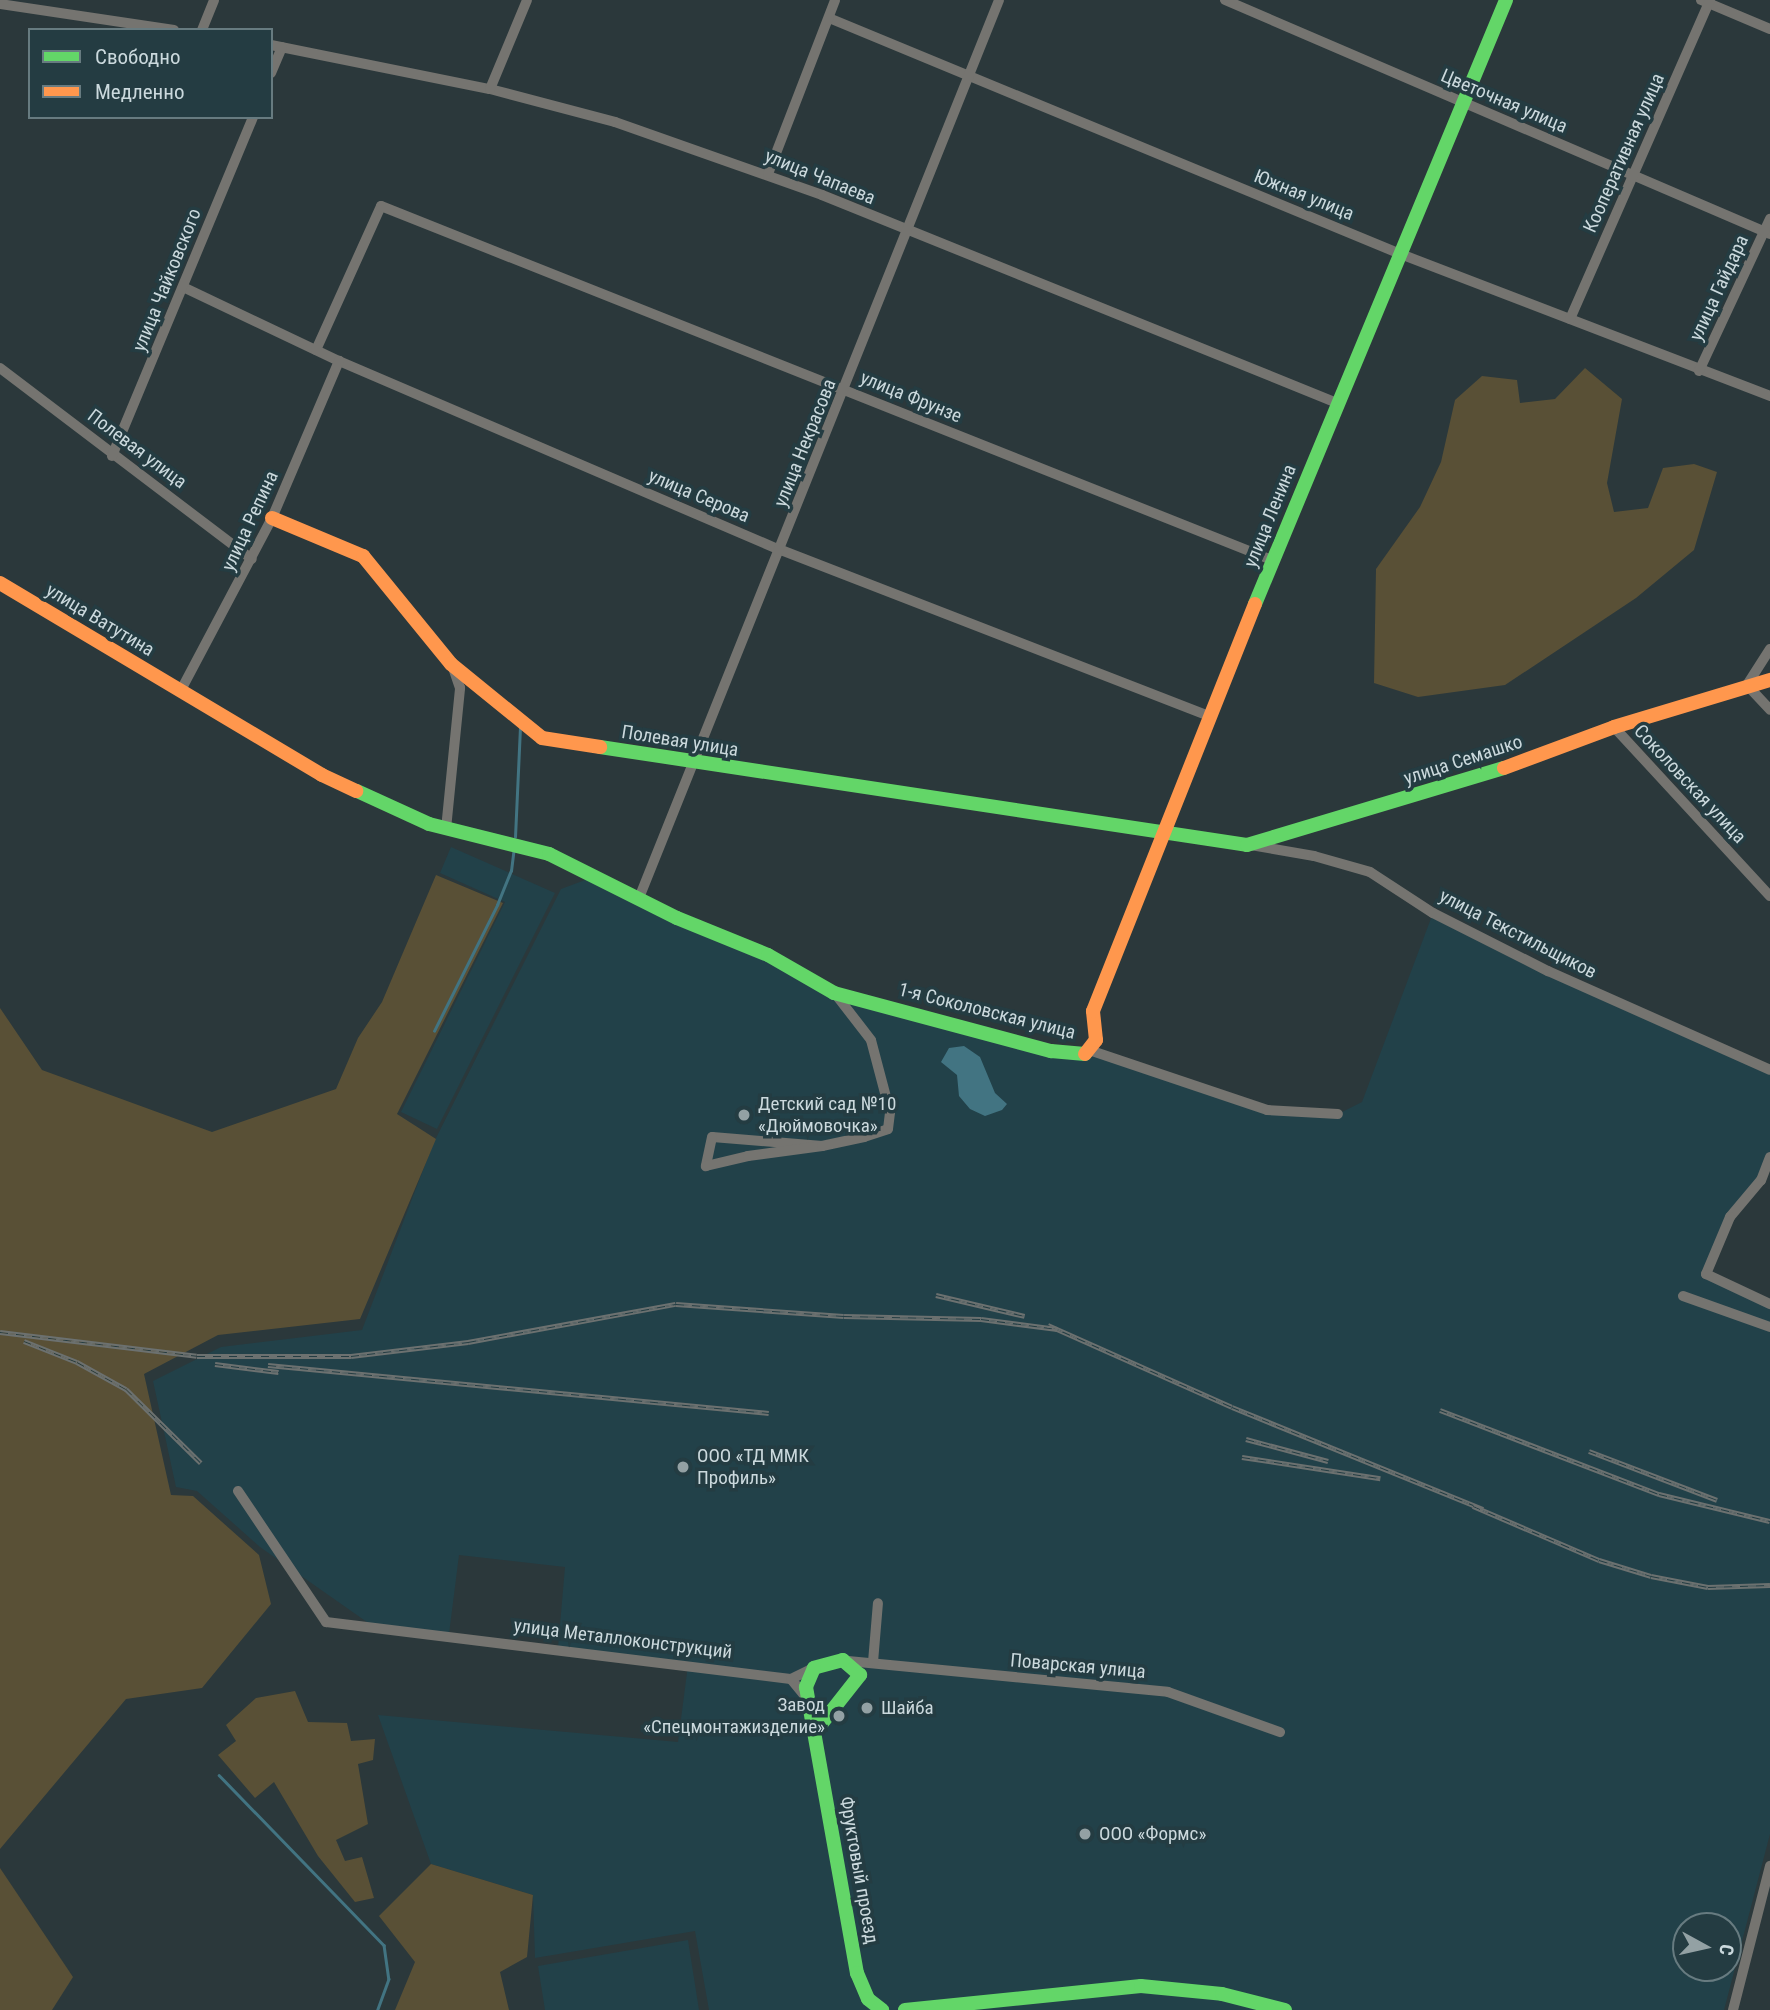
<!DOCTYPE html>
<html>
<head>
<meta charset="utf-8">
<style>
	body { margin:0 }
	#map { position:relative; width:1770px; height:2010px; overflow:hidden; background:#2b383b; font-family:"Roboto Condensed",sans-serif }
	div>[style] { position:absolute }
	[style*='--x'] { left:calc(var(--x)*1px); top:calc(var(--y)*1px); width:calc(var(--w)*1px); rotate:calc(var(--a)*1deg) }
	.built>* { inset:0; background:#224149 }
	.green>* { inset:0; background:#595036 }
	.water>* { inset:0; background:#427482 }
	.stream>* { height:2.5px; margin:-1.25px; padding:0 1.25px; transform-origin:1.25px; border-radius:1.25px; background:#427482 }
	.street>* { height:10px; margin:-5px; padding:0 5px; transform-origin:5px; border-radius:5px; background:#757470 }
	.fast>* { height:14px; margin:-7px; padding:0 7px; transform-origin:7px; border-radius:7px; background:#63d668 }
	.slow>* { height:14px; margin:-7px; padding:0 7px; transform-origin:7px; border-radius:7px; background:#ff974d }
	.rail>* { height:5px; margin-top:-2.5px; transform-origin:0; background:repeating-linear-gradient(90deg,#243c42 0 8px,#6c7170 0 16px); box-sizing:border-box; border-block:2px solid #6c7170 }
	.dots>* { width:19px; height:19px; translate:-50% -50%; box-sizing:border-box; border:4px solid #243c42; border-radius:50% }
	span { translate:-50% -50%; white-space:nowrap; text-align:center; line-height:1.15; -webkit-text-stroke:7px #243c42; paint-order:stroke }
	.street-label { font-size:19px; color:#cbd9dd }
	.poi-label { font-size:19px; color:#cbd9dd }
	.left { translate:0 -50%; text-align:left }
	.right { translate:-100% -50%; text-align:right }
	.legend { position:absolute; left:28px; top:28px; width:245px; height:91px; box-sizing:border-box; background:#243c42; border:2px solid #677b80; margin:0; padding:9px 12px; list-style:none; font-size:21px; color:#cbd9dd }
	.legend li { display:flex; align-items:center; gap:14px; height:35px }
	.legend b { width:35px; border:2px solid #677b80 }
	.north { position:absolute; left:1672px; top:1912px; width:70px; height:70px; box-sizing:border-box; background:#243c42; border:2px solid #677b80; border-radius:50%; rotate:98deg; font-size:19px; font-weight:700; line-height:28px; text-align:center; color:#cbd9dd }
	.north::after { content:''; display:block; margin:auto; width:24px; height:32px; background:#93a1a4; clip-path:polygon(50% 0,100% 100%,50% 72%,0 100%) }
</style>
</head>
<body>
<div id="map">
	<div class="built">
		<div style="clip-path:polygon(451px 847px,555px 893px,437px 1129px,401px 1112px,505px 902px,440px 873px)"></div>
		<div style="clip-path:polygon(evenodd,596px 876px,817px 983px,1051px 1051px,1092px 1051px,1267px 1110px,1338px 1114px,1362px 1102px,1433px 913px,1770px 1070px,1770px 1157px,1761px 1180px,1730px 1217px,1706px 1273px,1770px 1304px,1770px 1834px,1724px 2010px,709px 2010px,695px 1931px,535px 1958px,533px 1895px,431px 1864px,378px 1715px,678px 1742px,688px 1665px,558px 1648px,565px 1567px,459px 1555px,449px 1634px,374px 1627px,260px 1547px,197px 1491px,176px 1487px,153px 1381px,221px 1347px,362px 1330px,433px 1144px,561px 889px,596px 876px,1686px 1926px,1728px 1926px,1728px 1968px,1686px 1968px,1686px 1926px)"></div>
		<div style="clip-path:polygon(688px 1940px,699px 2010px,545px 2010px,538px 1966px)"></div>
	</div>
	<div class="green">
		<div style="clip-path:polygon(1585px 368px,1622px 399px,1607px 483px,1614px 512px,1648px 508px,1663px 468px,1694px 464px,1717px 472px,1694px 550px,1636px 598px,1505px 685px,1418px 697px,1374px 683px,1376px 569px,1420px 507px,1441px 462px,1455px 400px,1482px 376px,1517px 380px,1520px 403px,1555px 399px)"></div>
		<div style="clip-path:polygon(436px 875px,503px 903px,397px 1114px,436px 1139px,360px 1319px,218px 1335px,144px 1374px,171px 1495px,193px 1496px,259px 1555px,271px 1604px,202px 1688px,126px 1699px,0 1849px,0 1008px,42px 1070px,212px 1132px,336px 1089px,358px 1038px,382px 1002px)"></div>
		<div style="clip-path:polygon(295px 1691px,308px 1722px,347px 1723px,351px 1741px,375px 1739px,373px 1760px,358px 1764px,368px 1824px,336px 1840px,345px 1861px,362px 1857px,374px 1898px,355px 1902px,318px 1856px,274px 1782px,255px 1798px,218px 1755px,236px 1741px,226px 1725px,256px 1698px)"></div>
		<div style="clip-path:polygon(431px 1864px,533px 1895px,527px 1957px,500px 1972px,509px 2010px,395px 2010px,415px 1962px,379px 1916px)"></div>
		<div style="clip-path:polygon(0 1868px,73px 1977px,52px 2010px,0 2010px)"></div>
	</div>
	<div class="water">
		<div style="clip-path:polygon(964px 1046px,980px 1057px,995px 1093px,1007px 1104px,1002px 1110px,985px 1116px,970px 1109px,959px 1096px,957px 1075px,941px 1062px,949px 1048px)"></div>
	</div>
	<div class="stream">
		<div style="--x:515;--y:837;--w:109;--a:-87.4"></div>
		<div style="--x:434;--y:1031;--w:141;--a:-63.4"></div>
		<div style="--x:497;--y:905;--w:37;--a:-68"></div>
		<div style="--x:511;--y:871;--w:24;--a:-83"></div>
		<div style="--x:219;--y:1775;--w:237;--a:45.9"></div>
		<div style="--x:384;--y:1945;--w:34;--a:82"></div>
		<div style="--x:389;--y:1979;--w:33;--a:110"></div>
	</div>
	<div class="street">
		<div style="--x:1225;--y:0;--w:593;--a:23.24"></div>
		<div style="--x:1701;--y:0;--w:75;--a:22.8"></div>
		<div style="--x:0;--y:4;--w:176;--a:8.5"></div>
		<div style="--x:829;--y:18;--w:616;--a:22.44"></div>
		<div style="--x:1398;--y:253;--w:399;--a:21"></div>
		<div style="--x:202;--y:30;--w:32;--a:-68"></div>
		<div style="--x:271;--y:45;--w:223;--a:11.4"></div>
		<div style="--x:490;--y:89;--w:129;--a:14.8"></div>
		<div style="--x:615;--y:122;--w:219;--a:19.4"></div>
		<div style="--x:822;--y:195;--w:555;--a:21.99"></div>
		<div style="--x:271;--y:73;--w:28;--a:-67"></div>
		<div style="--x:490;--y:89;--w:96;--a:-67.4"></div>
		<div style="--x:768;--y:174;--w:186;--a:-68.9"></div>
		<div style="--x:183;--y:287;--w:173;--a:25.4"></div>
		<div style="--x:339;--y:361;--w:481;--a:23.2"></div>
		<div style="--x:781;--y:550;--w:460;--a:21.2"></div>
		<div style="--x:1570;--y:319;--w:348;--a:-66.3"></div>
		<div style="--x:316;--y:350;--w:158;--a:-65.7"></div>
		<div style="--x:381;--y:206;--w:959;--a:21.67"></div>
		<div style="--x:0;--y:368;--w:316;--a:37.2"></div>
		<div style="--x:1699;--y:371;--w:168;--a:-65"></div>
		<div style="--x:112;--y:456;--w:367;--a:-67.4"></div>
		<div style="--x:1770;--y:649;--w:43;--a:122.6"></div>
		<div style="--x:1747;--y:685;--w:34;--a:47"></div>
		<div style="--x:181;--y:690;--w:195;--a:-62.1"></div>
		<div style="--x:272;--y:518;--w:171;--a:-66.9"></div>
		<div style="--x:1614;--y:727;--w:230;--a:47.3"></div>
		<div style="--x:446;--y:829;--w:142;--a:-84.3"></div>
		<div style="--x:460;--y:688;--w:21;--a:-109"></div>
		<div style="--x:1251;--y:845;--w:64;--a:9.9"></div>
		<div style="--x:1314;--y:856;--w:58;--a:15.9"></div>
		<div style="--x:1370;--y:872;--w:75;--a:33.1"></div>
		<div style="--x:1433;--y:913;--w:129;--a:26.8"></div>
		<div style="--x:1548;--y:971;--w:243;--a:24"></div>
		<div style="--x:639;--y:898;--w:967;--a:-68.15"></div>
		<div style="--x:1092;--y:1051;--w:185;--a:18.6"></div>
		<div style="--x:1267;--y:1110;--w:71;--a:3.2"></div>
		<div style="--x:822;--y:1146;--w:110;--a:-175.3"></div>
		<div style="--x:712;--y:1137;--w:30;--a:102"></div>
		<div style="--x:706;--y:1166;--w:43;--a:-13.4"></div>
		<div style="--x:748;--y:1156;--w:75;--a:-7.7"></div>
		<div style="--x:822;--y:1146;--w:43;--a:-12.1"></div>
		<div style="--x:864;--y:1137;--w:25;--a:-18"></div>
		<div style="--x:888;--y:1129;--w:17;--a:-83"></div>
		<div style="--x:890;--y:1112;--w:74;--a:-104.8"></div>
		<div style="--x:871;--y:1040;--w:56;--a:-127.7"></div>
		<div style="--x:1770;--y:1157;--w:25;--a:111"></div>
		<div style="--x:1761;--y:1180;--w:48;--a:130"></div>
		<div style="--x:1730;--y:1217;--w:62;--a:112.8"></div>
		<div style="--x:1706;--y:1274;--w:71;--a:25.1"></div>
		<div style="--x:1683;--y:1296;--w:92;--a:19.6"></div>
		<div style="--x:238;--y:1491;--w:158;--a:56.1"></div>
		<div style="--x:326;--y:1622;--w:468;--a:7"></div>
		<div style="--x:848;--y:1661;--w:321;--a:5.5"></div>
		<div style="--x:1168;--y:1692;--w:119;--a:19.7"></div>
		<div style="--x:873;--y:1662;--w:59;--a:-85.2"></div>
		<div style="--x:791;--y:1679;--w:43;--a:50.7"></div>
		<div style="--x:818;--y:1712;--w:13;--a:23"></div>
		<div style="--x:791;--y:1679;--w:25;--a:-26"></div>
		<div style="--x:1733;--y:2010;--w:149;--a:-75.6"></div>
	</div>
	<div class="fast">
		<div style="--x:1255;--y:604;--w:654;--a:-67.43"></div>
		<div style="--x:600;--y:747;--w:654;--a:8.61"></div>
		<div style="--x:1247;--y:845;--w:268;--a:-16.7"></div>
		<div style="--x:357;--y:791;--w:79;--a:24.6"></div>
		<div style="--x:429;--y:824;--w:124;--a:14"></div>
		<div style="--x:549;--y:854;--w:143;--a:26.6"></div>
		<div style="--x:677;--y:918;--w:98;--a:22.1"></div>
		<div style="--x:768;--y:955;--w:76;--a:29.9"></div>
		<div style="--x:834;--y:993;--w:225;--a:15"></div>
		<div style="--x:1051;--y:1051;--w:34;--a:5"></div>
		<div style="--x:815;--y:1732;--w:73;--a:-51.7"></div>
		<div style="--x:860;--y:1675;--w:23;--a:-139"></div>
		<div style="--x:843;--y:1660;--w:30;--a:165"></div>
		<div style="--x:814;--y:1668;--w:21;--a:113"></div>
		<div style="--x:806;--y:1687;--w:291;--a:79.9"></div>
		<div style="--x:857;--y:1973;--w:28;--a:67"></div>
		<div style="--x:868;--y:1999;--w:18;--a:38"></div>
		<div style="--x:905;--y:2010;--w:237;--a:-5.8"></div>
		<div style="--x:1141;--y:1986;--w:81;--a:5.6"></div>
		<div style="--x:1222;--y:1994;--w:65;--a:14.3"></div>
	</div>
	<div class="slow">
		<div style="--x:272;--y:518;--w:99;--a:22.7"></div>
		<div style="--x:363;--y:556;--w:139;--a:50.8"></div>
		<div style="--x:451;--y:664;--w:117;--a:39.1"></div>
		<div style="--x:542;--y:738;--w:59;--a:8.8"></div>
		<div style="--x:0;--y:583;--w:375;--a:30.8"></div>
		<div style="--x:322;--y:775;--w:38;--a:25"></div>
		<div style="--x:1504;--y:768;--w:117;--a:-20.4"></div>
		<div style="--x:1614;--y:727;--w:163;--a:-16.8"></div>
		<div style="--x:1085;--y:1054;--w:18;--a:-52"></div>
		<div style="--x:1096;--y:1040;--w:29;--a:-96"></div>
		<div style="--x:1093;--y:1011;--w:438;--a:-68.3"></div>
	</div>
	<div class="rail">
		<div style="--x:936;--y:1295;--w:91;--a:13.3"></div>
		<div style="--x:1048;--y:1325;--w:201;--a:24"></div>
		<div style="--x:1232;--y:1407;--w:271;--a:22.1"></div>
		<div style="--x:0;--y:1332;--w:198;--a:6.9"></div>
		<div style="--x:197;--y:1356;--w:154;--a:0"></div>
		<div style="--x:351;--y:1356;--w:118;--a:-6.8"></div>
		<div style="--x:468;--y:1342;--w:211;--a:-10.4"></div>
		<div style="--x:676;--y:1304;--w:168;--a:4.1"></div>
		<div style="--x:844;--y:1316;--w:137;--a:1.3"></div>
		<div style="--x:981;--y:1319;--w:77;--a:7.5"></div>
		<div style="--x:24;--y:1341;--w:57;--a:21.6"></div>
		<div style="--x:77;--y:1362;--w:56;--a:28.9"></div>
		<div style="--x:126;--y:1389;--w:105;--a:44.6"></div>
		<div style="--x:215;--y:1364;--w:64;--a:7.2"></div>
		<div style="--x:268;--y:1365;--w:503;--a:5.47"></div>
		<div style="--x:1440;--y:1410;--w:235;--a:21"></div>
		<div style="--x:1659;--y:1494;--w:114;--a:13.7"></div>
		<div style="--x:1246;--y:1439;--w:85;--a:15"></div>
		<div style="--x:1589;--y:1451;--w:137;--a:20.9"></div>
		<div style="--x:1242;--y:1457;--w:140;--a:8.7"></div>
		<div style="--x:1473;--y:1506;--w:137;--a:23.2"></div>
		<div style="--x:1599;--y:1560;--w:54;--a:17.1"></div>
		<div style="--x:1651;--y:1576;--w:58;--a:10.9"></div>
		<div style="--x:1708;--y:1587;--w:62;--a:-1.8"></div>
	</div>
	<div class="dots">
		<div style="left:744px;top:1115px;background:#93a1a4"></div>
		<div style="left:683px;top:1467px;background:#93a1a4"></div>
		<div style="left:867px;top:1708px;background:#93a1a4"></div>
		<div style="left:839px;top:1716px;background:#93a1a4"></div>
		<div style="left:1085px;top:1834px;background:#93a1a4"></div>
	</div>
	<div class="street-label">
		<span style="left:1504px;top:101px;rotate:23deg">Цветочная улица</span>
		<span style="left:1624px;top:153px;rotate:-66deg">Кооперативная улица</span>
		<span style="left:820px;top:177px;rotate:22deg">улица Чапаева</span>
		<span style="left:1304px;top:195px;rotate:22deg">Южная улица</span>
		<span style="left:167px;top:280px;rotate:-68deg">улица Чайковского</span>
		<span style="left:1719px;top:288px;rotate:-65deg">улица Гайдара</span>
		<span style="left:911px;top:397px;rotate:22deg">улица Фрунзе</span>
		<span style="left:805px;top:443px;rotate:-68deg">улица Некрасова</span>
		<span style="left:137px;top:449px;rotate:37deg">Полевая улица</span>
		<span style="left:699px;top:496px;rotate:23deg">улица Серова</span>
		<span style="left:1270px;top:516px;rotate:-68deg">улица Ленина</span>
		<span style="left:250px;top:521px;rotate:-65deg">улица Репина</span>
		<span style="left:100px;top:620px;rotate:31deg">улица Ватутина</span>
		<span style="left:680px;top:741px;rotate:9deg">Полевая улица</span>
		<span style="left:1463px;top:760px;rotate:-18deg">улица Семашко</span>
		<span style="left:1690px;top:784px;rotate:47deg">Соколовская улица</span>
		<span style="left:1518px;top:934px;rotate:27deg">улица Текстильщиков</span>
		<span style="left:987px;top:1011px;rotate:14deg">1-я Соколовская улица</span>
		<span style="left:623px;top:1639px;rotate:7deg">улица Металлоконструкций</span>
		<span style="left:1078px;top:1666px;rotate:5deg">Поварская улица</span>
		<span style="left:859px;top:1870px;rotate:80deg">Фруктовый проезд</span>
	</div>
	<div class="poi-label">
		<span class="left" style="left:758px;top:1115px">Детский сад №10<br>«Дюймовочка»</span>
		<span class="left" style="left:697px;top:1467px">ООО «ТД ММК<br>Профиль»</span>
		<span class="right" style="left:825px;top:1716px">Завод<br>«Спецмонтажизделие»</span>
		<span class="left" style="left:881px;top:1708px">Шайба</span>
		<span class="left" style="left:1099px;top:1834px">ООО «Формс»</span>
	</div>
	<ul class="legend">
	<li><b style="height:9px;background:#63d668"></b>Свободно</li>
	<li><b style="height:9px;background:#ff974d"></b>Медленно</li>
	</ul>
	<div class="north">С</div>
</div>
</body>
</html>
